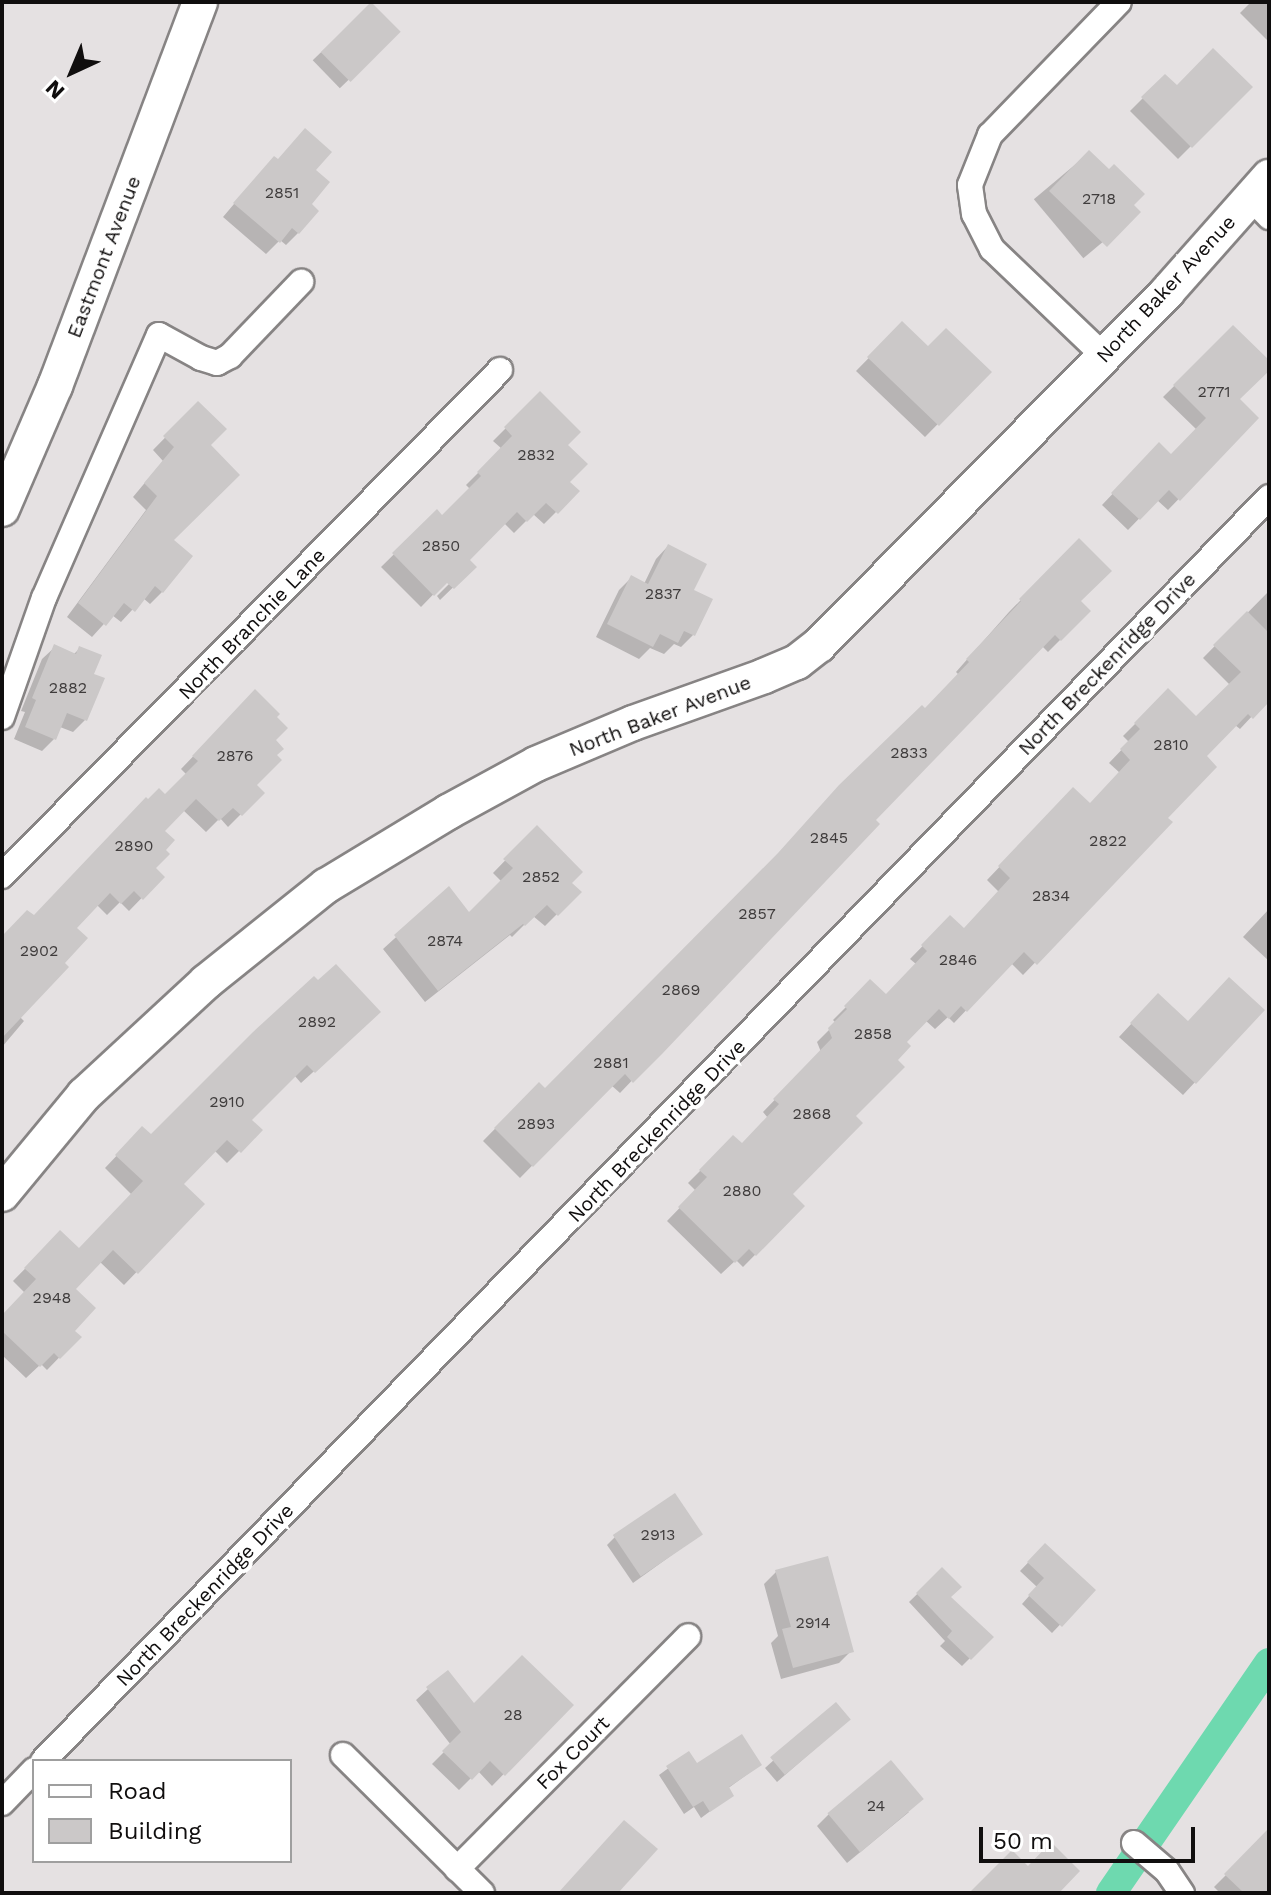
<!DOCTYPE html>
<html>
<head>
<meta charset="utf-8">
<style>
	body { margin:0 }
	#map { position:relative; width:1271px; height:1895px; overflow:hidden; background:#e5e1e2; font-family:"Work Sans",sans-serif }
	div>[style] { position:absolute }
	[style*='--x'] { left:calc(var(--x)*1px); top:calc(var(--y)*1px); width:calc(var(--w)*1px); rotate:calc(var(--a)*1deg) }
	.shadow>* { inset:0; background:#0003; transform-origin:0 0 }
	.canal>* { height:30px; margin:-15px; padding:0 15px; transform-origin:15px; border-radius:15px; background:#6ed9af }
	.building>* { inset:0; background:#cbc8c8; transform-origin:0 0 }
	.roads { filter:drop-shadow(2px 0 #878484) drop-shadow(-2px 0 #878484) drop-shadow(0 2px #878484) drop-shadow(0 -2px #878484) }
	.minor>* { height:24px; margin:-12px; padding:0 12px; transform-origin:12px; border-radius:12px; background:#fff }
	.secondary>* { height:34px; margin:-17px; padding:0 17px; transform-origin:17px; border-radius:17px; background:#fff }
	span { translate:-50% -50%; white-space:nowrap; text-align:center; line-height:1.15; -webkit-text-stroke:8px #fff; paint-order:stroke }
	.number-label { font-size:16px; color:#3f3c3c }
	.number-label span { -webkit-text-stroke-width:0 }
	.street-label { font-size:20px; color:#100e0e }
	.frame { position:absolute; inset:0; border:4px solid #100e0e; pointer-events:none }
	.legend { position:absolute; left:32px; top:1759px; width:260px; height:104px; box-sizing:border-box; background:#fff; border:2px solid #9f9f9f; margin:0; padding:10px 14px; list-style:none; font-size:24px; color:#100e0e }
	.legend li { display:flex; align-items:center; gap:16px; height:40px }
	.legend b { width:40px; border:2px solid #9f9f9f }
	.north { position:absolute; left:32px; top:32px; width:80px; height:80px; -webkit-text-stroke:6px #fff; paint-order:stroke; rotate:224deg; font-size:22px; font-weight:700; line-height:32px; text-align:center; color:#100e0e }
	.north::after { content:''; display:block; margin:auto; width:28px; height:36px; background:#100e0e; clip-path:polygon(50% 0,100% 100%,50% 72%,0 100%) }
	.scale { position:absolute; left:979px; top:1827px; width:216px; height:36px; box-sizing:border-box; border:4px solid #100e0e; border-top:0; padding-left:10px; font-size:24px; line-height:28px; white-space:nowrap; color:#100e0e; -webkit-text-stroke:6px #fff; paint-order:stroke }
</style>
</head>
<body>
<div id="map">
	<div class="shadow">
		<div style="clip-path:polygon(1251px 2px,1269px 2px,1269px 42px,1240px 13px)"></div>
		<div style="left:371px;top:4px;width:39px;height:81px;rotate:46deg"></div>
		<div style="clip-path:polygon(1165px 76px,1177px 88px,1250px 87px,1178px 159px,1130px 111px)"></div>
		<div style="left:1089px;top:153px;width:77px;height:72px;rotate:50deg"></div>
		<div style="clip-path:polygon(278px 161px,313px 171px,309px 204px,298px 233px,286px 245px,280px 240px,266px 254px,223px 217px,262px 171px)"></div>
		<div style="clip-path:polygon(902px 324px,928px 349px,989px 372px,925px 437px,856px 371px)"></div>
		<div style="clip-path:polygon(1233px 328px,1269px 363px,1269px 368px,1238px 399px,1257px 418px,1168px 510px,1157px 500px,1128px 530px,1102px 505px,1159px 445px,1171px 457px,1197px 430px,1163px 397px)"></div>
		<div style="clip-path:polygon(540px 394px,566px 445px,567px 482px,577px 491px,544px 524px,533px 514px,514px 533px,504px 523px,467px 560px,474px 567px,440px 600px,437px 596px,456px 577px,453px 574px,421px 607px,381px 567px,437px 512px,442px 518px,470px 489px,466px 485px,502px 449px,493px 441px)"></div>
		<div style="clip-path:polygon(198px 404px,208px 445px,171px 541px,162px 592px,150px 604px,143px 598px,121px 622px,112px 615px,92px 637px,67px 617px,146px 510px,133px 497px,163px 461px,153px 450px)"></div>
		<div style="clip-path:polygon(1079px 541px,1079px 601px,1089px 611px,1048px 652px,1042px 646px,873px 820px,877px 824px,620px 1093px,611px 1085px,520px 1178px,483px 1141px,539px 1084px,545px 1091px,924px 710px,959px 675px,956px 672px,1009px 612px)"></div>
		<div style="clip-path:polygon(668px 546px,692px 590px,693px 635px,681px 647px,674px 644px,664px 654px,650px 648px,639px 659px,596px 637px,619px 590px,631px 578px,644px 584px,656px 559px)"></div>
		<div style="clip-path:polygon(1269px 591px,1269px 698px,1240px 729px,1235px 725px,1204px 756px,1165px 818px,1170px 822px,1023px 975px,1011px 963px,954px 1023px,948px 1017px,935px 1029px,925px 1020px,904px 1042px,853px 1116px,791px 1194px,803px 1206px,743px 1267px,736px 1260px,721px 1274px,667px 1221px,696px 1191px,688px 1183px,721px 1150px,741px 1145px,768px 1118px,763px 1112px,821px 1052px,817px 1042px,836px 1023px,833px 1020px,871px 982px,885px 996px,916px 964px,910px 959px,950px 918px,963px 930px,999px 892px,987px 880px,1073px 790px,1090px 805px,1120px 773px,1109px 763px,1129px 742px,1123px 736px,1168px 691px,1196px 719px,1230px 685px,1203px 658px)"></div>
		<div style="clip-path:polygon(55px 647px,73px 655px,80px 648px,92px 675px,85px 720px,73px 732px,60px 727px,54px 739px,42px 751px,14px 739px,25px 712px,21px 711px,42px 659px)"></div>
		<div style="clip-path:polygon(255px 692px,273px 740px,254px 785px,262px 793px,228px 827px,220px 818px,206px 832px,183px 810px,162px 831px,153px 868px,162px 877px,129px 911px,120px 902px,107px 915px,97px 905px,74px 928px,19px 1016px,24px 1021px,2px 1047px,2px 938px,34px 918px,165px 797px,187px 775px,181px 769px)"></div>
		<div style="clip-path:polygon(537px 828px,569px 883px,579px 892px,545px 926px,533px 916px,512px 937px,510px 935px,425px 1002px,383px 949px,449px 889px,469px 915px,502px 882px,493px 873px)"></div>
		<div style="clip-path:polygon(1269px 909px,1269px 961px,1243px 937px)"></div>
		<div style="clip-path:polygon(1146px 1008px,1188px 1023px,1262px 1010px,1183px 1095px,1119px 1037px)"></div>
		<div style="clip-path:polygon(366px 1024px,301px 1083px,294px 1075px,249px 1120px,260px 1130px,227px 1163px,214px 1150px,181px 1184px,202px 1204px,124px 1285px,99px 1261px,73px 1289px,72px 1331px,79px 1337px,47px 1370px,41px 1364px,26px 1378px,2px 1355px,2px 1317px,25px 1293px,13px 1281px,60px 1233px,79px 1251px,132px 1195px,105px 1168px,142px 1129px,151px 1137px)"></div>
		<div style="clip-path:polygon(701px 1534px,633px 1583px,607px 1545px,615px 1537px)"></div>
		<div style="clip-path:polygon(1045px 1545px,1093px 1590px,1052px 1633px,1022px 1604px,1037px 1587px,1020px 1571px)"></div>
		<div style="clip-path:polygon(942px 1570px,949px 1597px,991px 1637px,962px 1666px,940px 1646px,945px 1641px,909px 1602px)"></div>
		<div style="clip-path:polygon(776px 1572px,851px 1651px,839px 1663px,781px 1679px,771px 1643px,778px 1636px,764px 1584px)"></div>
		<div style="clip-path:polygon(428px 1689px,474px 1706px,571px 1705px,492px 1786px,478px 1771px,459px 1790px,432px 1764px,451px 1745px,416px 1700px)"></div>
		<div style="clip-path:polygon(835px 1705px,840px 1727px,777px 1782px,765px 1768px)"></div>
		<div style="clip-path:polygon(688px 1754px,696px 1766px,760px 1765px,727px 1789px,732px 1795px,701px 1818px,694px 1807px,684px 1814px,659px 1775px)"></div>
		<div style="clip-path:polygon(909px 1812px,847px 1863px,817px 1826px,829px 1814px)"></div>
		<div style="clip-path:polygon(1268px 1833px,1269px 1893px,1220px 1893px,1214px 1887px)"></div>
	</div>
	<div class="canal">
		<div style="--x:1111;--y:1893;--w:279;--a:-55.5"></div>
	</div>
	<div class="building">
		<div style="left:371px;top:2px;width:42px;height:71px;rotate:45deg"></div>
		<div style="clip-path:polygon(1213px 48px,1253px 87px,1192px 148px,1141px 97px,1165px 74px,1177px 85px)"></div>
		<div style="clip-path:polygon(305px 128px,332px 152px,316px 170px,330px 182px,312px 204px,319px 211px,299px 234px,292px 228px,280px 243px,233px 203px,274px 156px,278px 159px)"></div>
		<div style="clip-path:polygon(1089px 150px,1109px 169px,1114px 164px,1145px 194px,1134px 205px,1141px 212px,1107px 247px,1049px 191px)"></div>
		<div style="clip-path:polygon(902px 321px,928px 346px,946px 328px,992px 372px,939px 426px,867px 357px)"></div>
		<div style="clip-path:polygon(1233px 325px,1269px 360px,1269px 371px,1240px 399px,1259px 418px,1180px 501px,1169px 490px,1140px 520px,1111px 493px,1159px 442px,1171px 454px,1206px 418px,1173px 385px)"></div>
		<div style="clip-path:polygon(540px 391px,581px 432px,568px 445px,588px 464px,570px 482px,580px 491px,558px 514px,546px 503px,527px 522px,517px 512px,470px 560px,477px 567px,454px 589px,447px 583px,434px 596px,392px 553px,437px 509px,442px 515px,481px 476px,477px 472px,512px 436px,504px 427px)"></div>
		<div style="clip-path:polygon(198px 401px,227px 429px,211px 445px,240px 475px,174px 540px,193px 556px,163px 593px,155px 586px,135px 612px,124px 603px,106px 626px,78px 603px,157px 496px,144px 483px,174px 447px,163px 436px)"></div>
		<div style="clip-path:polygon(1079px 538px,1112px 571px,1081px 601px,1091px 611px,1061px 641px,1055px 635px,876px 820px,880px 824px,662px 1054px,633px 1083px,625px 1074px,533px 1167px,494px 1128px,539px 1082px,545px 1088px,778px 853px,839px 785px,922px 705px,925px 708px,969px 662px,966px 659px,1021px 601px,1019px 599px)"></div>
		<div style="clip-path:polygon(668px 544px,707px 564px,694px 590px,713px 599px,695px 636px,684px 631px,678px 643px,660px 634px,653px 647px,607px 624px,631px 575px,648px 584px)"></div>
		<div style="clip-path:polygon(1247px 611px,1269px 633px,1269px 702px,1253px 719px,1248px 714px,1207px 756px,1217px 767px,1168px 818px,1173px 822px,1037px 965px,1024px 952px,967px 1012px,961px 1006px,949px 1019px,939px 1009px,907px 1042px,911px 1046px,898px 1060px,905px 1067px,856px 1116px,863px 1123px,793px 1194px,805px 1206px,756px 1256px,749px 1249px,735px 1263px,678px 1207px,707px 1177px,699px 1170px,733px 1135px,742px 1143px,779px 1104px,773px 1099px,832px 1038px,828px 1028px,847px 1009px,844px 1006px,870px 979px,886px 994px,927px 951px,921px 945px,950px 915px,964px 928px,1010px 878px,998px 866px,1073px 787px,1090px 803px,1130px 760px,1120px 749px,1140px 729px,1134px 723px,1168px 688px,1196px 716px,1241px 672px,1213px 645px)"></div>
		<div style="clip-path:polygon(54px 644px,76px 654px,79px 646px,102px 655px,94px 674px,105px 678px,87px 721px,67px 713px,56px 740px,25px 727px,36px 700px,32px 698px)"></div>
		<div style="clip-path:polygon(255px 689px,280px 714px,277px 717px,288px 728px,276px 740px,284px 749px,277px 755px,282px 760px,257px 785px,265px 793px,242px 816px,233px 808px,219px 821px,196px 799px,165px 831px,175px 840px,166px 850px,170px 854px,156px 868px,165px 877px,143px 900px,134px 891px,121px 904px,110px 893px,77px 928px,88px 938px,65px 963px,69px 967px,2px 1038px,2px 936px,27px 910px,34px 915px,146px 797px,148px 799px,159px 788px,165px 794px,198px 761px,192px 756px)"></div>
		<div style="clip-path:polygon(537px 825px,583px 872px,572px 883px,582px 892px,558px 916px,547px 905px,525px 926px,523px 924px,438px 991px,394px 935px,449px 886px,469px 912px,513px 868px,503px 859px)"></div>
		<div style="clip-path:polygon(336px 964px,381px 1012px,315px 1073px,307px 1065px,252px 1120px,263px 1130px,241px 1153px,227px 1140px,184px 1184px,205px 1204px,138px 1274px,113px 1250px,76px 1289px,96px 1308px,75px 1331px,82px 1337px,60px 1359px,54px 1353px,40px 1367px,2px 1331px,2px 1315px,36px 1279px,24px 1268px,60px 1230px,79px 1248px,143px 1181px,115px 1155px,142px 1126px,151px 1134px,253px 1032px,314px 976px,318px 980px)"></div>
		<div style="clip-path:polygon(1229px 977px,1265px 1010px,1196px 1084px,1130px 1023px,1158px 993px,1188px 1021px)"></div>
		<div style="left:675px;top:1493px;width:50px;height:75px;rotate:56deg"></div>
		<div style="clip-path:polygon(1045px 1543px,1096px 1590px,1062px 1627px,1028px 1595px,1044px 1578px,1027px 1562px)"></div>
		<div style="clip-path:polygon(828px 1556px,854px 1652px,793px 1668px,782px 1629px,791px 1627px,775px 1570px)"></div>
		<div style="clip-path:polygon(942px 1567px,962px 1587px,951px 1597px,994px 1637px,971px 1660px,947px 1637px,952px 1631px,916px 1593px)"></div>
		<div style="clip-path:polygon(522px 1655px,574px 1705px,505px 1776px,490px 1761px,472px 1780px,442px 1751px,461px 1732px,426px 1687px,448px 1670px,474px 1703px)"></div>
		<div style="left:836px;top:1702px;width:23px;height:86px;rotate:50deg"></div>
		<div style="clip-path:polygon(742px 1734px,762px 1765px,729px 1787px,734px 1796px,710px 1812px,703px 1801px,693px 1807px,666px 1766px,689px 1751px,697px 1763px)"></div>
		<div style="left:891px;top:1760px;width:51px;height:83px;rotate:50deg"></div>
		<div style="clip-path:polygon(624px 1820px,658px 1849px,618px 1893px,558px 1893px)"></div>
		<div style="clip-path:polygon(1269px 1828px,1269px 1893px,1244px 1893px,1224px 1874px)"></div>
		<div style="clip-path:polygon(1051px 1842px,1080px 1871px,1059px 1893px,969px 1893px,1012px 1850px,1028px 1866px)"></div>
	</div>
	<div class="roads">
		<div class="minor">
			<div style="--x:1250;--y:197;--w:28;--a:46"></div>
			<div style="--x:1104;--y:356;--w:155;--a:-136.3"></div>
			<div style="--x:992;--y:249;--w:39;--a:-117"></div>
			<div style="--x:974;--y:214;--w:29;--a:-98"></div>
			<div style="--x:970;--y:185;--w:54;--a:-68.2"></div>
			<div style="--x:990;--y:135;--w:185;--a:-45.9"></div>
			<div style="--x:2;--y:717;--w:126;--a:-70.6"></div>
			<div style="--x:44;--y:598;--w:287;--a:-66.4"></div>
			<div style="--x:159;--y:335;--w:48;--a:28.7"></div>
			<div style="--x:201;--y:358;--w:17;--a:17"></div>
			<div style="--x:217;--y:363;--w:15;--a:-28"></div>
			<div style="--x:230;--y:356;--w:103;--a:-46.2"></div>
			<div style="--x:2;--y:876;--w:710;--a:-45.46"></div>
			<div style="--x:343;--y:1755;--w:196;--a:44.8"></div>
			<div style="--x:43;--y:1761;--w:1761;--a:-45.87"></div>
			<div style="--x:2;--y:1803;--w:46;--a:-45.9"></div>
			<div style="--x:1134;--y:1843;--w:43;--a:40.3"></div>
			<div style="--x:1167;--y:1871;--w:27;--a:56"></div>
			<div style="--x:457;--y:1869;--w:328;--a:-45.2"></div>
		</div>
		<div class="secondary">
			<div style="--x:2;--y:509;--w:134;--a:-66.7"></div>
			<div style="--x:55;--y:386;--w:410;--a:-69.3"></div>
			<div style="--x:2;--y:1194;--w:129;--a:-50.4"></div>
			<div style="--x:84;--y:1095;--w:166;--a:-42.8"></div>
			<div style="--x:206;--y:982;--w:154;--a:-38.7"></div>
			<div style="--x:326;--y:886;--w:143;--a:-31.2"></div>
			<div style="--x:448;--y:812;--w:100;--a:-28.6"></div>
			<div style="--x:536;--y:764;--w:105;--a:-22.9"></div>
			<div style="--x:633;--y:723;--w:139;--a:-19.7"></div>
			<div style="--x:764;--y:676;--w:36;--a:-23"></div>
			<div style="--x:797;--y:662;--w:28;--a:-38"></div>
			<div style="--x:819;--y:645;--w:496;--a:-45.4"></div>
			<div style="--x:1167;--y:292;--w:154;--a:-48.4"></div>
		</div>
	</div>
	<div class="number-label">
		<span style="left:282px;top:193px">2851</span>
		<span style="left:1099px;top:199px">2718</span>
		<span style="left:1214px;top:392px">2771</span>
		<span style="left:536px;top:455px">2832</span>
		<span style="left:441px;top:546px">2850</span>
		<span style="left:663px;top:594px">2837</span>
		<span style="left:68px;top:688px">2882</span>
		<span style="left:1171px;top:745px">2810</span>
		<span style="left:909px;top:753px">2833</span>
		<span style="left:235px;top:756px">2876</span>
		<span style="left:829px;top:838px">2845</span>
		<span style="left:1108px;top:841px">2822</span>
		<span style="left:134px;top:846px">2890</span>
		<span style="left:541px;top:877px">2852</span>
		<span style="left:1051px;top:896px">2834</span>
		<span style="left:757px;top:914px">2857</span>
		<span style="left:445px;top:941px">2874</span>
		<span style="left:39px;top:951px">2902</span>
		<span style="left:958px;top:960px">2846</span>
		<span style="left:681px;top:990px">2869</span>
		<span style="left:317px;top:1022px">2892</span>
		<span style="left:873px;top:1034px">2858</span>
		<span style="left:611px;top:1063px">2881</span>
		<span style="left:227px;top:1102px">2910</span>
		<span style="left:812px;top:1114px">2868</span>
		<span style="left:536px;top:1124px">2893</span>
		<span style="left:742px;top:1191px">2880</span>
		<span style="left:52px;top:1298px">2948</span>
		<span style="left:658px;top:1535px">2913</span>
		<span style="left:813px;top:1623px">2914</span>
		<span style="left:513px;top:1715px">28</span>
		<span style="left:876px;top:1806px">24</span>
	</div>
	<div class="street-label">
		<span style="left:104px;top:257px;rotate:-69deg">Eastmont Avenue</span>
		<span style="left:1166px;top:289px;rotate:-47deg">North Baker Avenue</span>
		<span style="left:252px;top:624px;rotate:-46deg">North Branchie Lane</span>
		<span style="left:1107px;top:664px;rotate:-46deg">North Breckenridge Drive</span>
		<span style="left:660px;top:716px;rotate:-21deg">North Baker Avenue</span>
		<span style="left:657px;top:1131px;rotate:-46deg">North Breckenridge Drive</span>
		<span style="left:205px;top:1595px;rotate:-46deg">North Breckenridge Drive</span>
		<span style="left:573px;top:1753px;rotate:-45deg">Fox Court</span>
	</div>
	<div class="frame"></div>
	<ul class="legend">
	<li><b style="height:10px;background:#fff"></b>Road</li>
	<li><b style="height:22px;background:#cbc8c8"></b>Building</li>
	</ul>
	<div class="north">N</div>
	<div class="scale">50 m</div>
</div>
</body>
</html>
